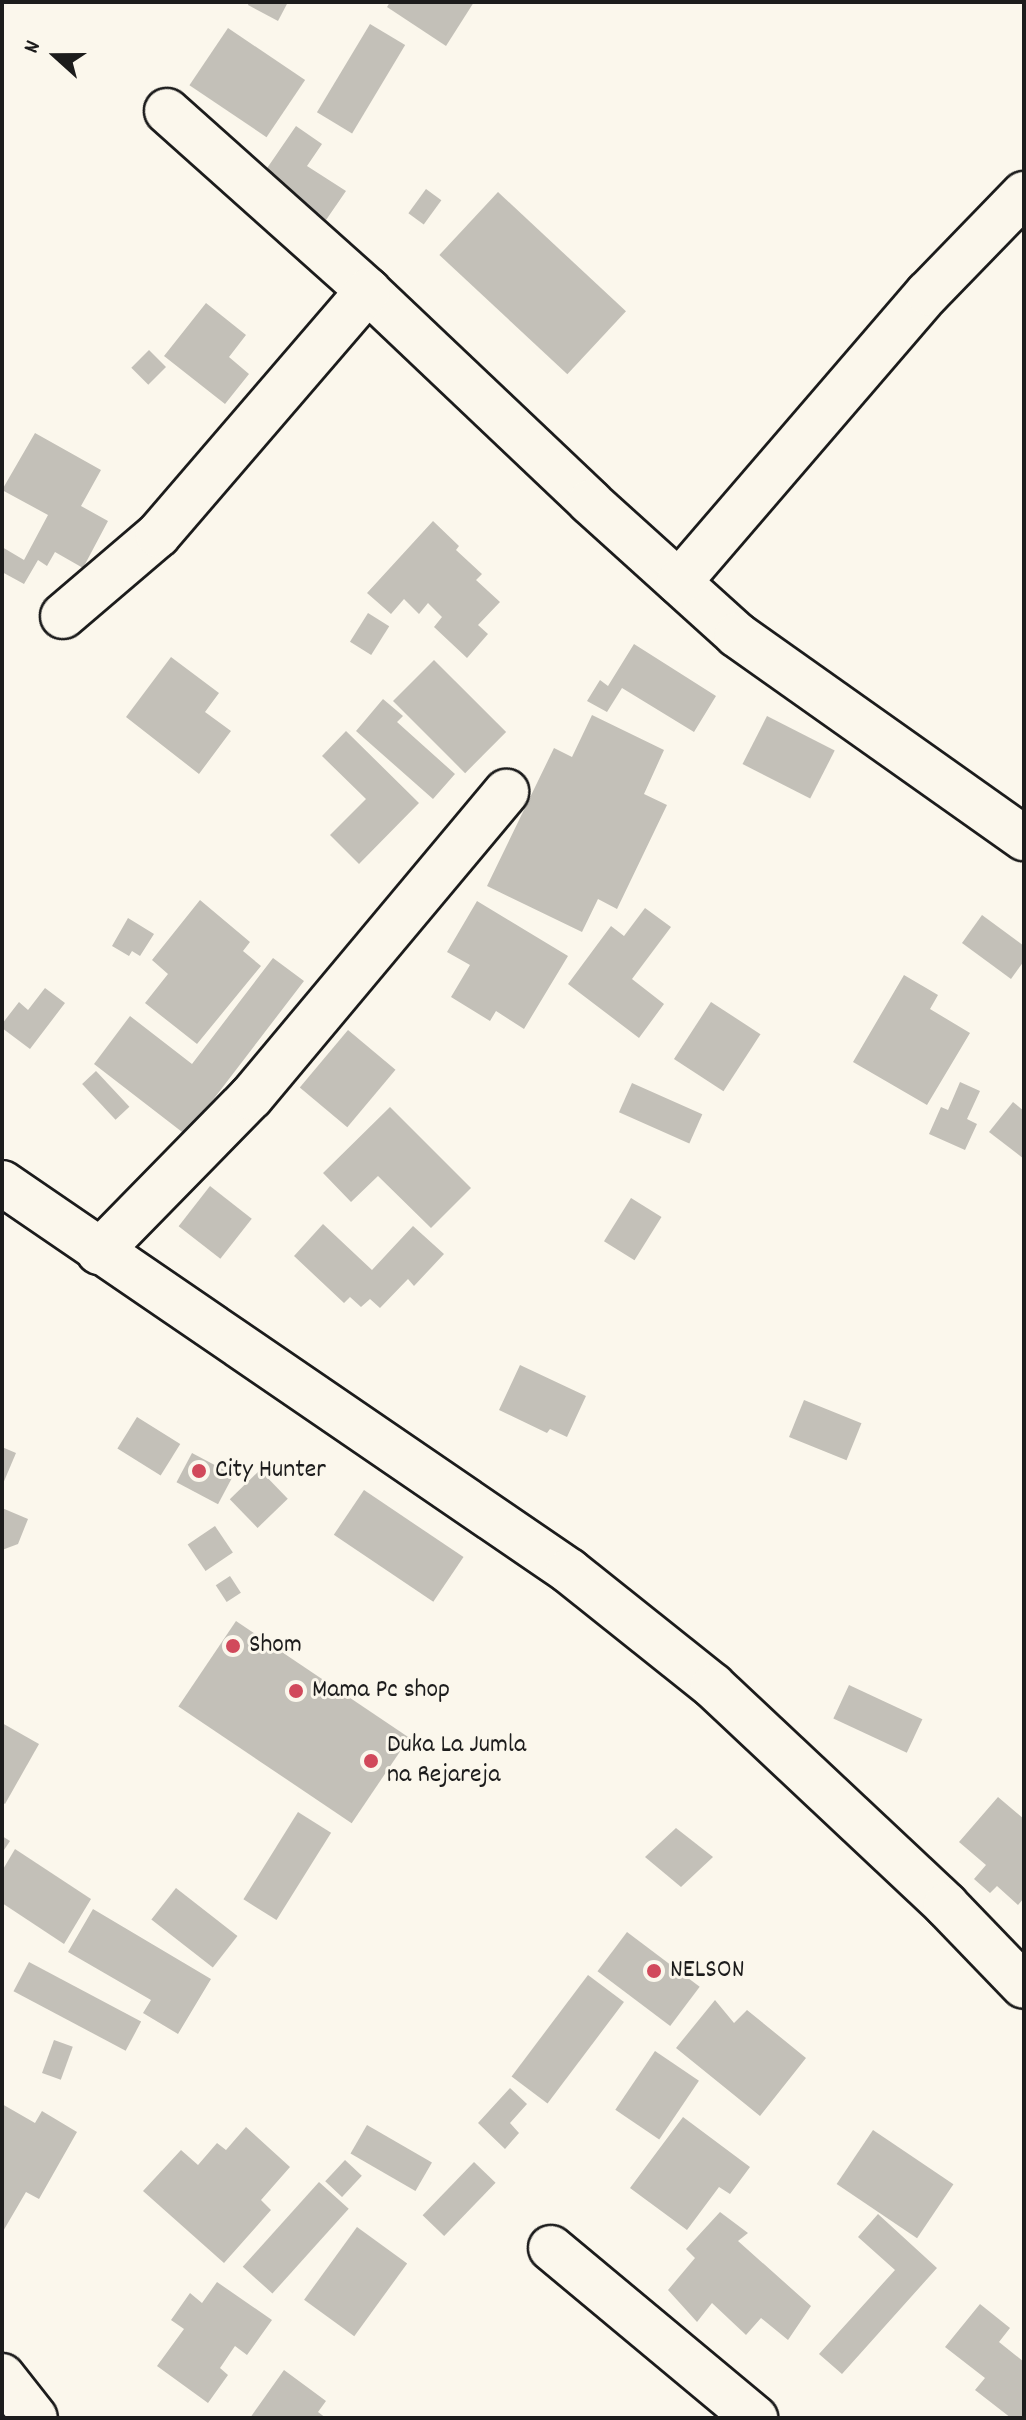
<!DOCTYPE html>
<html>
<head>
<meta charset="utf-8">
<style>
	body { margin:0 }
	#map { position:relative; width:1026px; height:2420px; overflow:hidden; background:#fbf7ec; font-family:Dekko,sans-serif }
	div>[style] { position:absolute }
	[style*='--x'] { left:calc(var(--x)*1px); top:calc(var(--y)*1px); width:calc(var(--w)*1px); rotate:calc(var(--a)*1deg) }
	.building>* { inset:0; background:#c3c0b8; transform-origin:0 0 }
	.roads { filter:drop-shadow(2px 0 #1c1c1c) drop-shadow(-2px 0 #1c1c1c) drop-shadow(0 2px #1c1c1c) drop-shadow(0 -2px #1c1c1c) }
	.minor>* { height:44px; margin:-22px; padding:0 22px; transform-origin:22px; border-radius:22px; background:#fbf7ec }
	.secondary>* { height:44px; margin:-22px; padding:0 22px; transform-origin:22px; border-radius:22px; background:#fbf7ec }
	.dots>* { width:22px; height:22px; translate:-50% -50%; box-sizing:border-box; border:4px solid #fbf7ec; border-radius:50% }
	span { translate:-50% -50%; white-space:nowrap; text-align:center; line-height:1.15; -webkit-text-stroke:6px #fbf7ec; paint-order:stroke }
	.poi-label { font-size:26px; color:#1c1c1c }
	.left { translate:0 -50%; text-align:left }
	.frame { position:absolute; inset:0; border:4px solid #1c1c1c; pointer-events:none }
	.north { position:absolute; left:16px; top:16px; width:80px; height:80px; -webkit-text-stroke:6px #fbf7ec; paint-order:stroke; rotate:291deg; font-size:22px; font-weight:700; line-height:32px; text-align:center; color:#1c1c1c }
	.north::after { content:''; display:block; margin:auto; width:28px; height:36px; background:#1c1c1c; clip-path:polygon(50% 0,100% 100%,50% 72%,0 100%) }
</style>
</head>
<body>
<div id="map">
	<div class="building">
		<div style="clip-path:polygon(249px 2px,288px 2px,278px 21px,248px 5px)"></div>
		<div style="clip-path:polygon(390px 2px,474px 2px,446px 46px,387px 7px)"></div>
		<div style="left:370px;top:24px;width:41px;height:103px;rotate:31deg"></div>
		<div style="left:228px;top:28px;width:93px;height:69px;rotate:34deg"></div>
		<div style="clip-path:polygon(296px 126px,322px 144px,307px 166px,346px 191px,326px 220px,261px 177px)"></div>
		<div style="left:426px;top:189px;width:19px;height:30px;rotate:36deg"></div>
		<div style="left:498px;top:192px;width:175px;height:86px;rotate:43deg"></div>
		<div style="clip-path:polygon(206px 303px,246px 335px,229px 357px,249px 374px,225px 404px,164px 356px)"></div>
		<div style="left:149px;top:350px;width:24px;height:25px;rotate:45deg"></div>
		<div style="clip-path:polygon(35px 433px,101px 470px,81px 506px,108px 521px,83px 568px,55px 552px,47px 566px,38px 560px,24px 584px,2px 572px,2px 547px,24px 560px,48px 515px,2px 490px)"></div>
		<div style="clip-path:polygon(433px 521px,459px 546px,456px 550px,482px 574px,476px 580px,500px 602px,478px 625px,488px 634px,467px 658px,434px 627px,442px 617px,428px 603px,419px 614px,404px 599px,391px 614px,367px 593px)"></div>
		<div style="left:368px;top:613px;width:25px;height:34px;rotate:32deg"></div>
		<div style="clip-path:polygon(634px 644px,716px 696px,694px 732px,622px 688px,607px 712px,587px 701px,600px 680px,608px 686px)"></div>
		<div style="clip-path:polygon(171px 657px,219px 693px,205px 712px,231px 731px,199px 774px,126px 717px)"></div>
		<div style="left:434px;top:660px;width:102px;height:58px;rotate:45deg"></div>
		<div style="clip-path:polygon(383px 699px,403px 716px,397px 722px,455px 774px,433px 799px,356px 731px)"></div>
		<div style="clip-path:polygon(592px 715px,664px 750px,644px 794px,667px 805px,617px 909px,598px 899px,582px 932px,487px 886px,554px 748px,572px 757px)"></div>
		<div style="left:767px;top:716px;width:76px;height:54px;rotate:27deg"></div>
		<div style="clip-path:polygon(346px 731px,419px 803px,359px 864px,330px 835px,366px 799px,322px 756px)"></div>
		<div style="clip-path:polygon(200px 900px,250px 942px,243px 951px,261px 966px,197px 1044px,145px 1003px,168px 974px,152px 960px)"></div>
		<div style="clip-path:polygon(477px 901px,568px 956px,524px 1029px,496px 1011px,490px 1021px,451px 997px,470px 965px,447px 952px)"></div>
		<div style="clip-path:polygon(645px 908px,671px 927px,632px 979px,664px 1004px,639px 1038px,568px 984px,611px 926px,624px 936px)"></div>
		<div style="clip-path:polygon(982px 915px,1024px 946px,1024px 961px,1011px 979px,962px 943px)"></div>
		<div style="clip-path:polygon(128px 918px,154px 934px,140px 956px,132px 951px,129px 956px,112px 946px)"></div>
		<div style="clip-path:polygon(273px 958px,304px 981px,186px 1135px,94px 1064px,130px 1016px,192px 1064px)"></div>
		<div style="clip-path:polygon(904px 975px,938px 995px,930px 1009px,970px 1033px,927px 1105px,853px 1062px)"></div>
		<div style="clip-path:polygon(45px 988px,65px 1003px,30px 1049px,2px 1028px,2px 1024px,19px 1002px,28px 1010px)"></div>
		<div style="left:711px;top:1002px;width:59px;height:68px;rotate:33deg"></div>
		<div style="left:348px;top:1030px;width:62px;height:75px;rotate:40deg"></div>
		<div style="left:96px;top:1071px;width:49px;height:19px;rotate:47deg"></div>
		<div style="clip-path:polygon(960px 1082px,980px 1091px,967px 1119px,977px 1124px,965px 1150px,929px 1134px,941px 1107px,948px 1110px)"></div>
		<div style="left:632px;top:1083px;width:77px;height:32px;rotate:24deg"></div>
		<div style="clip-path:polygon(1013px 1102px,1024px 1111px,1024px 1159px,989px 1132px)"></div>
		<div style="clip-path:polygon(390px 1107px,471px 1188px,431px 1228px,378px 1176px,351px 1202px,323px 1173px)"></div>
		<div style="left:210px;top:1186px;width:53px;height:51px;rotate:38deg"></div>
		<div style="left:631px;top:1198px;width:36px;height:51px;rotate:32deg"></div>
		<div style="clip-path:polygon(323px 1224px,372px 1270px,413px 1226px,444px 1254px,414px 1286px,408px 1279px,380px 1308px,370px 1299px,361px 1307px,350px 1297px,344px 1303px,294px 1256px)"></div>
		<div style="clip-path:polygon(520px 1365px,586px 1396px,567px 1437px,550px 1429px,547px 1433px,499px 1410px)"></div>
		<div style="left:804px;top:1400px;width:62px;height:40px;rotate:22deg"></div>
		<div style="left:137px;top:1417px;width:51px;height:37px;rotate:32deg"></div>
		<div style="clip-path:polygon(2px 1447px,16px 1453px,2px 1486px)"></div>
		<div style="left:192px;top:1453px;width:47px;height:33px;rotate:28deg"></div>
		<div style="left:260px;top:1470px;width:40px;height:42px;rotate:46deg"></div>
		<div style="left:364px;top:1490px;width:120px;height:54px;rotate:34deg"></div>
		<div style="clip-path:polygon(2px 1508px,28px 1519px,18px 1544px,2px 1550px)"></div>
		<div style="left:215px;top:1526px;width:32px;height:33px;rotate:56deg"></div>
		<div style="left:230px;top:1576px;width:20px;height:17px;rotate:57deg"></div>
		<div style="left:236px;top:1621px;width:209px;height:103px;rotate:34deg"></div>
		<div style="left:849px;top:1685px;width:81px;height:37px;rotate:25deg"></div>
		<div style="clip-path:polygon(2px 1723px,39px 1744px,5px 1804px,2px 1802px)"></div>
		<div style="clip-path:polygon(998px 1797px,1024px 1819px,1024px 1898px,1018px 1905px,997px 1886px,990px 1893px,974px 1879px,986px 1865px,959px 1842px)"></div>
		<div style="left:298px;top:1812px;width:39px;height:103px;rotate:32deg"></div>
		<div style="clip-path:polygon(676px 1828px,713px 1857px,681px 1887px,645px 1857px)"></div>
		<div style="clip-path:polygon(2px 1836px,10px 1841px,2px 1853px)"></div>
		<div style="clip-path:polygon(15px 1849px,91px 1899px,64px 1944px,2px 1903px,2px 1871px)"></div>
		<div style="left:176px;top:1888px;width:78px;height:40px;rotate:38deg"></div>
		<div style="clip-path:polygon(93px 1909px,211px 1979px,178px 2034px,143px 2013px,151px 2000px,68px 1952px)"></div>
		<div style="left:627px;top:1932px;width:91px;height:49px;rotate:37deg"></div>
		<div style="left:29px;top:1962px;width:127px;height:33px;rotate:28deg"></div>
		<div style="left:588px;top:1975px;width:45px;height:127px;rotate:37deg"></div>
		<div style="clip-path:polygon(715px 2000px,734px 2023px,747px 2010px,806px 2058px,760px 2116px,676px 2048px)"></div>
		<div style="left:54px;top:2040px;width:20px;height:35px;rotate:20deg"></div>
		<div style="left:655px;top:2051px;width:53px;height:71px;rotate:34deg"></div>
		<div style="clip-path:polygon(510px 2088px,527px 2104px,510px 2123px,519px 2133px,505px 2149px,478px 2123px)"></div>
		<div style="clip-path:polygon(2px 2104px,35px 2123px,42px 2111px,77px 2132px,39px 2199px,26px 2192px,2px 2233px)"></div>
		<div style="clip-path:polygon(683px 2117px,750px 2167px,730px 2194px,719px 2187px,687px 2230px,630px 2188px)"></div>
		<div style="left:367px;top:2125px;width:75px;height:33px;rotate:30deg"></div>
		<div style="clip-path:polygon(246px 2127px,290px 2167px,261px 2200px,271px 2210px,224px 2263px,143px 2191px,181px 2150px,198px 2165px,217px 2143px,226px 2150px)"></div>
		<div style="left:873px;top:2130px;width:97px;height:65px;rotate:34deg"></div>
		<div style="left:345px;top:2160px;width:23px;height:29px;rotate:43deg"></div>
		<div style="left:474px;top:2162px;width:30px;height:74px;rotate:44deg"></div>
		<div style="left:319px;top:2182px;width:40px;height:114px;rotate:42deg"></div>
		<div style="clip-path:polygon(720px 2212px,748px 2233px,738px 2241px,811px 2306px,788px 2340px,761px 2318px,746px 2335px,712px 2303px,697px 2322px,668px 2290px,695px 2258px,686px 2249px)"></div>
		<div style="clip-path:polygon(878px 2214px,937px 2268px,842px 2374px,819px 2354px,895px 2270px,858px 2237px)"></div>
		<div style="left:357px;top:2227px;width:62px;height:90px;rotate:36deg"></div>
		<div style="clip-path:polygon(217px 2282px,272px 2320px,247px 2355px,235px 2346px,220px 2368px,228px 2375px,208px 2403px,157px 2366px,184px 2329px,171px 2320px,190px 2293px,202px 2303px)"></div>
		<div style="clip-path:polygon(980px 2304px,1010px 2328px,999px 2342px,1024px 2362px,1023px 2418px,1011px 2418px,975px 2390px,985px 2378px,945px 2347px)"></div>
		<div style="clip-path:polygon(284px 2370px,326px 2401px,318px 2412px,326px 2418px,250px 2418px)"></div>
	</div>
	<div class="roads">
		<div class="minor">
			<div style="--x:167;--y:111;--w:270;--a:41.8"></div>
			<div style="--x:368;--y:291;--w:306;--a:43.5"></div>
			<div style="--x:590;--y:502;--w:198;--a:42.1"></div>
			<div style="--x:737;--y:635;--w:352;--a:35.3"></div>
			<div style="--x:679;--y:582;--w:381;--a:-49.3"></div>
			<div style="--x:928;--y:293;--w:138;--a:-45.9"></div>
			<div style="--x:63;--y:616;--w:125;--a:-40.5"></div>
			<div style="--x:158;--y:535;--w:322;--a:-49.3"></div>
			<div style="--x:99;--y:1252;--w:217;--a:-45.6"></div>
			<div style="--x:251;--y:1097;--w:398;--a:-50.1"></div>
			<div style="--x:551;--y:2248;--w:266;--a:39.8"></div>
			<div style="--x:2;--y:2376;--w:53;--a:51.8"></div>
		</div>
		<div class="secondary">
			<div style="--x:2;--y:1183;--w:687;--a:34.38"></div>
			<div style="--x:569;--y:1571;--w:184;--a:38.6"></div>
			<div style="--x:713;--y:1686;--w:320;--a:43.2"></div>
			<div style="--x:946;--y:1905;--w:112;--a:46.1"></div>
		</div>
	</div>
	<div class="dots">
		<div style="left:199px;top:1471px;background:#d1495b"></div>
		<div style="left:233px;top:1646px;background:#d1495b"></div>
		<div style="left:296px;top:1691px;background:#d1495b"></div>
		<div style="left:371px;top:1761px;background:#d1495b"></div>
		<div style="left:654px;top:1971px;background:#d1495b"></div>
	</div>
	<div class="poi-label">
		<span class="left" style="left:215px;top:1471px">City Hunter</span>
		<span class="left" style="left:249px;top:1646px">Shom</span>
		<span class="left" style="left:312px;top:1691px">Mama Pc shop</span>
		<span class="left" style="left:387px;top:1761px">Duka La Jumla<br>na Rejareja</span>
		<span class="left" style="left:670px;top:1971px">NELSON</span>
	</div>
	<div class="frame"></div>
	<div class="north">N</div>
</div>
</body>
</html>
